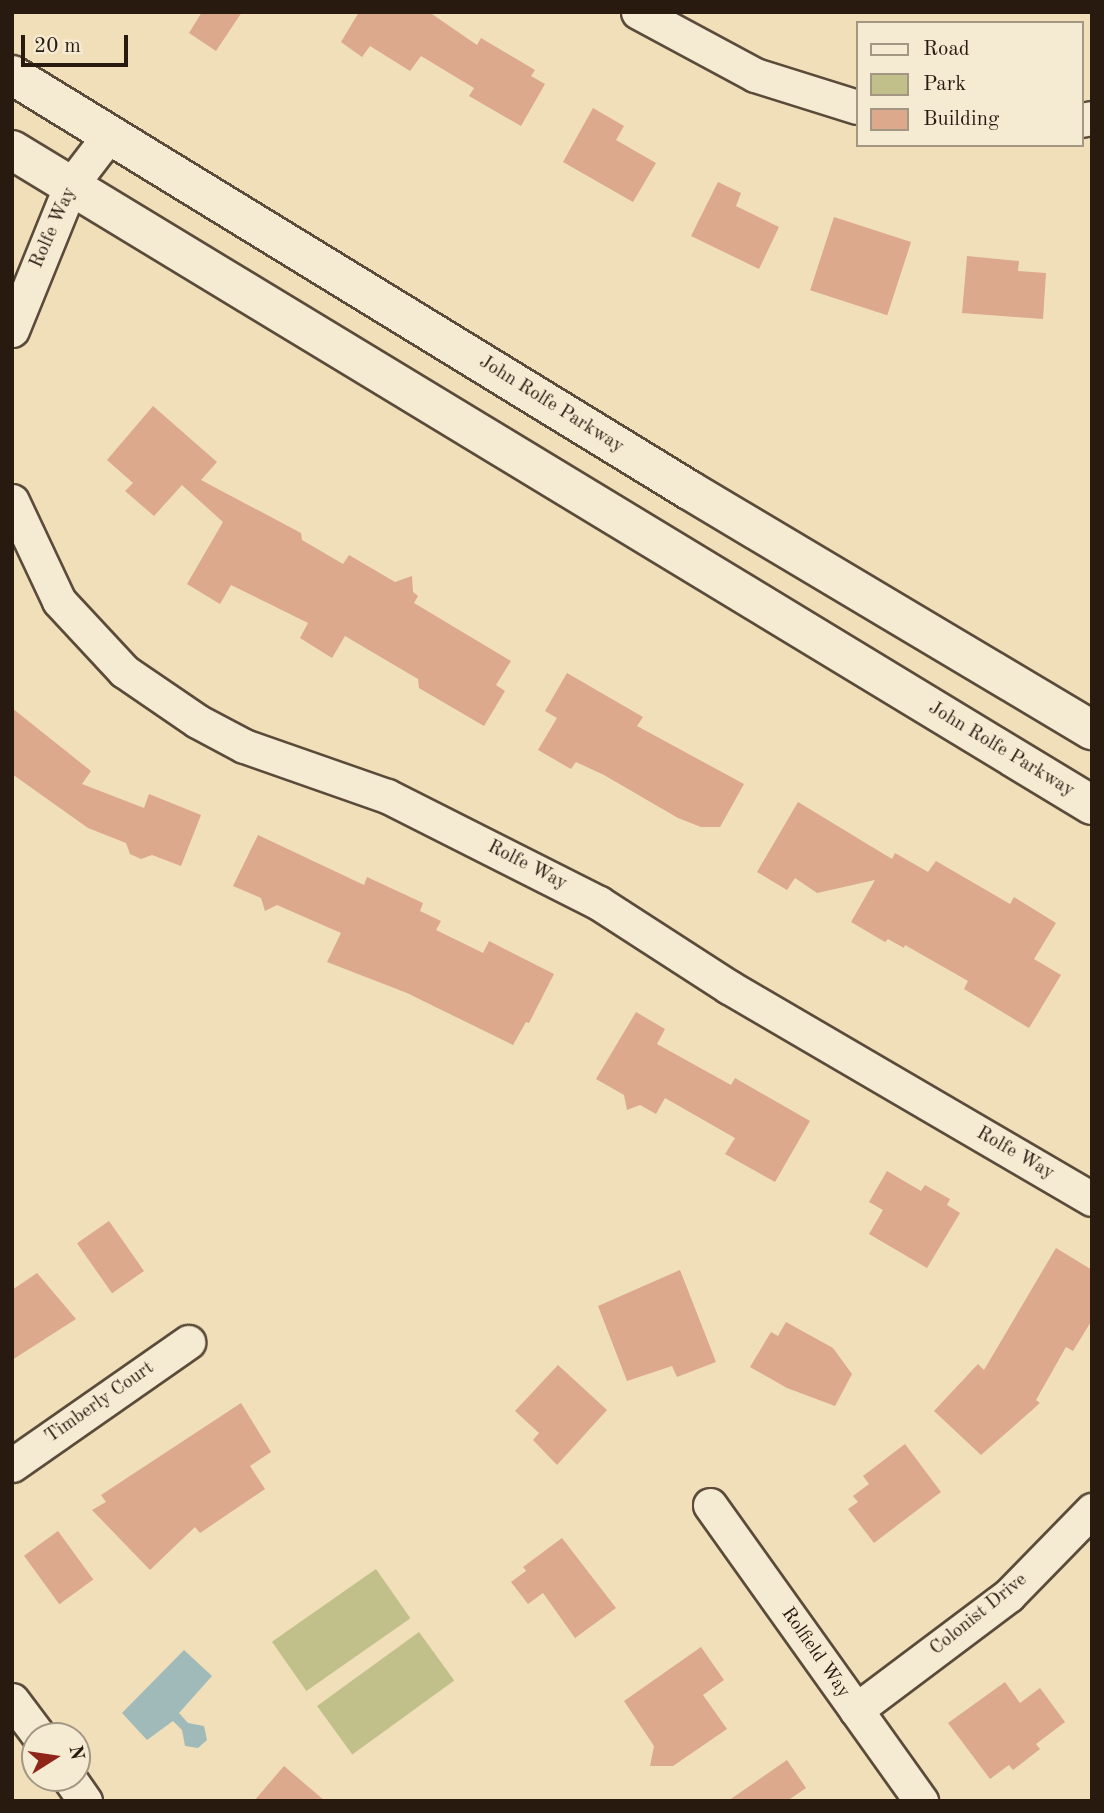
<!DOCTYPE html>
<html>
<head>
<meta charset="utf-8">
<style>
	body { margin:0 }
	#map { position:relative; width:1104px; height:1813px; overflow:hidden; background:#f0dfb9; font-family:"Old Standard TT",serif }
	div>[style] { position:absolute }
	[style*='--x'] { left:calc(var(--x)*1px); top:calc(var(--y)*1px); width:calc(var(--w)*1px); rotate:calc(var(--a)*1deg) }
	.green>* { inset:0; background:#c1c08a; transform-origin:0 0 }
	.water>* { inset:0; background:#a0baba }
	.building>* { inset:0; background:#dca98c; transform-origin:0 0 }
	.roads { filter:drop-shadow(2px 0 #5b4b3a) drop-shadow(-2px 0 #5b4b3a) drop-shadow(0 2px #5b4b3a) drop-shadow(0 -2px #5b4b3a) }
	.street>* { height:33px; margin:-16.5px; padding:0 16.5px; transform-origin:16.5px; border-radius:16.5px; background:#f5ead2 }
	.secondary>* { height:38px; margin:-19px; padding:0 19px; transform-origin:19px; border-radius:19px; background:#f5ead2 }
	span { translate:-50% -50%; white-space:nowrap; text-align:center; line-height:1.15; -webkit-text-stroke:5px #f5ead2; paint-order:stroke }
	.street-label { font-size:19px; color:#291a10 }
	.frame { position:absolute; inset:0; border:14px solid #291a10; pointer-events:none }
	.legend { position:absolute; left:856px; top:21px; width:228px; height:126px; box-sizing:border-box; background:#f5ead2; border:2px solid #a39784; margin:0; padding:9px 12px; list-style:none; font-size:21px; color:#291a10 }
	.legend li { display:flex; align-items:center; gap:14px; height:35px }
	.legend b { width:35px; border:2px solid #a39784 }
	.north { position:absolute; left:21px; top:1722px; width:70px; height:70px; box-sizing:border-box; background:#f5ead2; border:2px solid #a39784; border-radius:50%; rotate:78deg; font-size:19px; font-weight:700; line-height:28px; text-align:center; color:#291a10 }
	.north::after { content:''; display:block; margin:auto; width:24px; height:32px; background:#8f2418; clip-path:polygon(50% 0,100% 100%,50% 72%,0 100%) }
	.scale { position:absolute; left:21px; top:35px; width:107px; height:32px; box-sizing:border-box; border:4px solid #291a10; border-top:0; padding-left:9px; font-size:21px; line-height:24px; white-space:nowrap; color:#291a10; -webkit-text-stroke:5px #f5ead2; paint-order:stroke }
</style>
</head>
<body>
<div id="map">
	<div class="green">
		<div style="left:376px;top:1569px;width:60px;height:127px;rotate:55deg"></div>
		<div style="left:419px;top:1632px;width:60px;height:126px;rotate:54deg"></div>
	</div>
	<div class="water">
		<div style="clip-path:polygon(184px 1650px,212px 1676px,179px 1713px,188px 1723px,204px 1726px,207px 1740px,198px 1748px,185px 1746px,182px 1730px,173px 1721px,147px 1740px,122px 1713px)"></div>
	</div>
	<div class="building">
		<div style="clip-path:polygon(202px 12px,242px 12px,216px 51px,189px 33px)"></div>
		<div style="clip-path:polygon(359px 12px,429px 12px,477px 45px,481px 38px,535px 70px,531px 76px,545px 84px,521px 126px,469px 96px,474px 88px,421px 56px,410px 71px,370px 46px,362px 57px,341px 42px)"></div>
		<div style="clip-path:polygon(593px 108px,624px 126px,616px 140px,656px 163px,633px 202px,563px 162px)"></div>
		<div style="clip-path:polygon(718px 182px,741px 193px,736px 206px,779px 227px,759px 269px,691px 236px)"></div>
		<div style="left:834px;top:217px;width:81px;height:77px;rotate:18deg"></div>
		<div style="clip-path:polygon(967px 256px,1019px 261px,1018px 271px,1046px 273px,1043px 319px,962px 313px)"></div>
		<div style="clip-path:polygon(153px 406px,217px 462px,201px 480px,301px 533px,302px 540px,343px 564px,349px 555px,395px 582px,412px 576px,413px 592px,418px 596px,414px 603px,511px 661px,496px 685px,505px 691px,484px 726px,419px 688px,418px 679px,345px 636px,332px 658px,300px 638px,308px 623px,231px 585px,220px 604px,187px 584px,223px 522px,182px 485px,154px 516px,125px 491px,133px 483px,107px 460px)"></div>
		<div style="clip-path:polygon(567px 673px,643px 717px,637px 726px,744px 784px,720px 827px,701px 827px,678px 818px,604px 775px,576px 762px,571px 769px,538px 750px,557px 718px,545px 711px)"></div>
		<div style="clip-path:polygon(12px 708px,91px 771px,82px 784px,144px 808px,149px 794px,201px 815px,181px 866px,152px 855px,141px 859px,130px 854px,126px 843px,88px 828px,12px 774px)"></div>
		<div style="clip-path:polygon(798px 802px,892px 859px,895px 853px,928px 872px,936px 861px,1010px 904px,1014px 897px,1056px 923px,1034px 959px,1061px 975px,1029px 1028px,964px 989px,968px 981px,905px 945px,904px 948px,888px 939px,885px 942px,851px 922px,875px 880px,817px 893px,795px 878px,787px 890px,757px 872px)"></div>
		<div style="clip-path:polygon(258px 835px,364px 885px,367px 877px,423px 903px,420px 911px,441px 921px,436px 930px,483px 953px,489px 941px,554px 974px,529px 1023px,526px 1022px,513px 1045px,407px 993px,327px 962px,341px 933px,277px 905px,265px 911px,261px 898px,233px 886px)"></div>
		<div style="clip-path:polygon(636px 1012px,665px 1029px,657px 1044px,731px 1085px,735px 1078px,810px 1121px,775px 1182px,725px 1154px,735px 1138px,665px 1098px,656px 1114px,640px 1105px,627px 1110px,624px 1095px,596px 1079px)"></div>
		<div style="clip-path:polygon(887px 1171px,921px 1191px,925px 1185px,950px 1199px,947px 1205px,960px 1213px,927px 1268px,869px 1234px,883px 1210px,869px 1202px)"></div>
		<div style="left:109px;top:1221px;width:61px;height:39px;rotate:55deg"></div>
		<div style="clip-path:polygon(1056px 1248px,1092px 1270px,1092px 1320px,1073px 1351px,1066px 1347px,1036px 1400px,1040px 1403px,981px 1455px,934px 1411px,978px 1364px,984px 1370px)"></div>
		<div style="clip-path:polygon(680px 1270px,716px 1362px,677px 1377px,672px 1366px,627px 1381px,598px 1306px)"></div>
		<div style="clip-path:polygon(37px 1273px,76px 1319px,12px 1360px,12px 1290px)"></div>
		<div style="clip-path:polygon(786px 1322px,833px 1348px,852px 1374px,835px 1406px,787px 1388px,750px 1367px,771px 1332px,778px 1336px)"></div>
		<div style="clip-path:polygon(558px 1365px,607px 1410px,557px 1465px,533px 1440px,539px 1433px,515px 1411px)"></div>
		<div style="clip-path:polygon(241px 1403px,271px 1452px,250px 1466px,265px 1489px,200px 1533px,195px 1527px,150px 1570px,92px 1510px,106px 1502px,101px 1495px)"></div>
		<div style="clip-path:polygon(905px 1444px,941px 1492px,874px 1543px,848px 1509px,858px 1502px,853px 1496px,869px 1484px,863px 1476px)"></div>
		<div style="left:58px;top:1531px;width:60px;height:42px;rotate:54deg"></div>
		<div style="clip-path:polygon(562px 1538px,616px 1608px,575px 1638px,543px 1593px,528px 1604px,511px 1582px,526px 1571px,523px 1567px)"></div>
		<div style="clip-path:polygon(701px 1647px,724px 1680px,703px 1695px,727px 1729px,673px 1766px,650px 1766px,654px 1746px,624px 1701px)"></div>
		<div style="clip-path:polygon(1005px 1682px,1020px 1703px,1040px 1688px,1065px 1722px,1036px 1744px,1040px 1749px,1013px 1770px,1009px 1765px,990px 1779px,948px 1723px)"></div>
		<div style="clip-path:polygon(787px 1760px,806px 1788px,787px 1801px,728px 1801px)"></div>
		<div style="clip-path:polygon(284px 1766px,325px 1801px,254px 1801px)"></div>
	</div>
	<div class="roads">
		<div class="street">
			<div style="--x:638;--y:12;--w:133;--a:28.3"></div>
			<div style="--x:755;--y:75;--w:107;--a:17.4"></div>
			<div style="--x:1081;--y:120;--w:11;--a:-10"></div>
			<div style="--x:12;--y:330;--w:157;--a:-67.9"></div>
			<div style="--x:71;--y:185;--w:64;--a:-52.6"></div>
			<div style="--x:12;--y:501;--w:110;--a:64.8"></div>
			<div style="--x:59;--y:601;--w:96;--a:47.1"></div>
			<div style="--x:124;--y:671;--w:88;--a:34.4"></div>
			<div style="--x:197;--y:721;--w:53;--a:28"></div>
			<div style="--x:244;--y:746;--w:151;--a:19.3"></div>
			<div style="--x:387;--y:796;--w:237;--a:26.8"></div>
			<div style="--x:599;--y:903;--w:155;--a:32.9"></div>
			<div style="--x:729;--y:987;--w:420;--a:30.3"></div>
			<div style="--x:12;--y:1465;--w:215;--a:-34.9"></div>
			<div style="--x:710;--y:1505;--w:364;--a:54.5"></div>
			<div style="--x:12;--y:1700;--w:45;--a:53.1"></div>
			<div style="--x:856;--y:1710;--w:191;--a:-36.9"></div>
			<div style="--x:1009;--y:1595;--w:119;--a:-45.7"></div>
			<div style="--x:69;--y:1778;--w:28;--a:55"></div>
		</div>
		<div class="secondary">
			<div style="--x:12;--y:75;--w:794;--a:31.51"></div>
			<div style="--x:689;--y:490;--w:469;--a:30.8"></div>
			<div style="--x:12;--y:150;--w:1263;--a:31.24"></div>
		</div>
	</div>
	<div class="street-label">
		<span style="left:54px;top:228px;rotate:-66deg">Rolfe Way</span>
		<span style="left:551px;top:405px;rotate:32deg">John Rolfe Parkway</span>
		<span style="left:1001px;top:750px;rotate:31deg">John Rolfe Parkway</span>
		<span style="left:527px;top:866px;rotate:27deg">Rolfe Way</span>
		<span style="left:1015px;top:1154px;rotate:30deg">Rolfe Way</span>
		<span style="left:100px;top:1403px;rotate:-35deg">Timberly Court</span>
		<span style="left:979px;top:1615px;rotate:-39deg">Colonist Drive</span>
		<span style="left:815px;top:1653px;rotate:55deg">Rolfield Way</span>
	</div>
	<div class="frame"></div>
	<ul class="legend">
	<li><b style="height:9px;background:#f5ead2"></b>Road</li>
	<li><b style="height:19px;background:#c1c08a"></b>Park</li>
	<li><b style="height:19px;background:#dca98c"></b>Building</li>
	</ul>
	<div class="north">N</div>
	<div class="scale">20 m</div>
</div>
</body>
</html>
